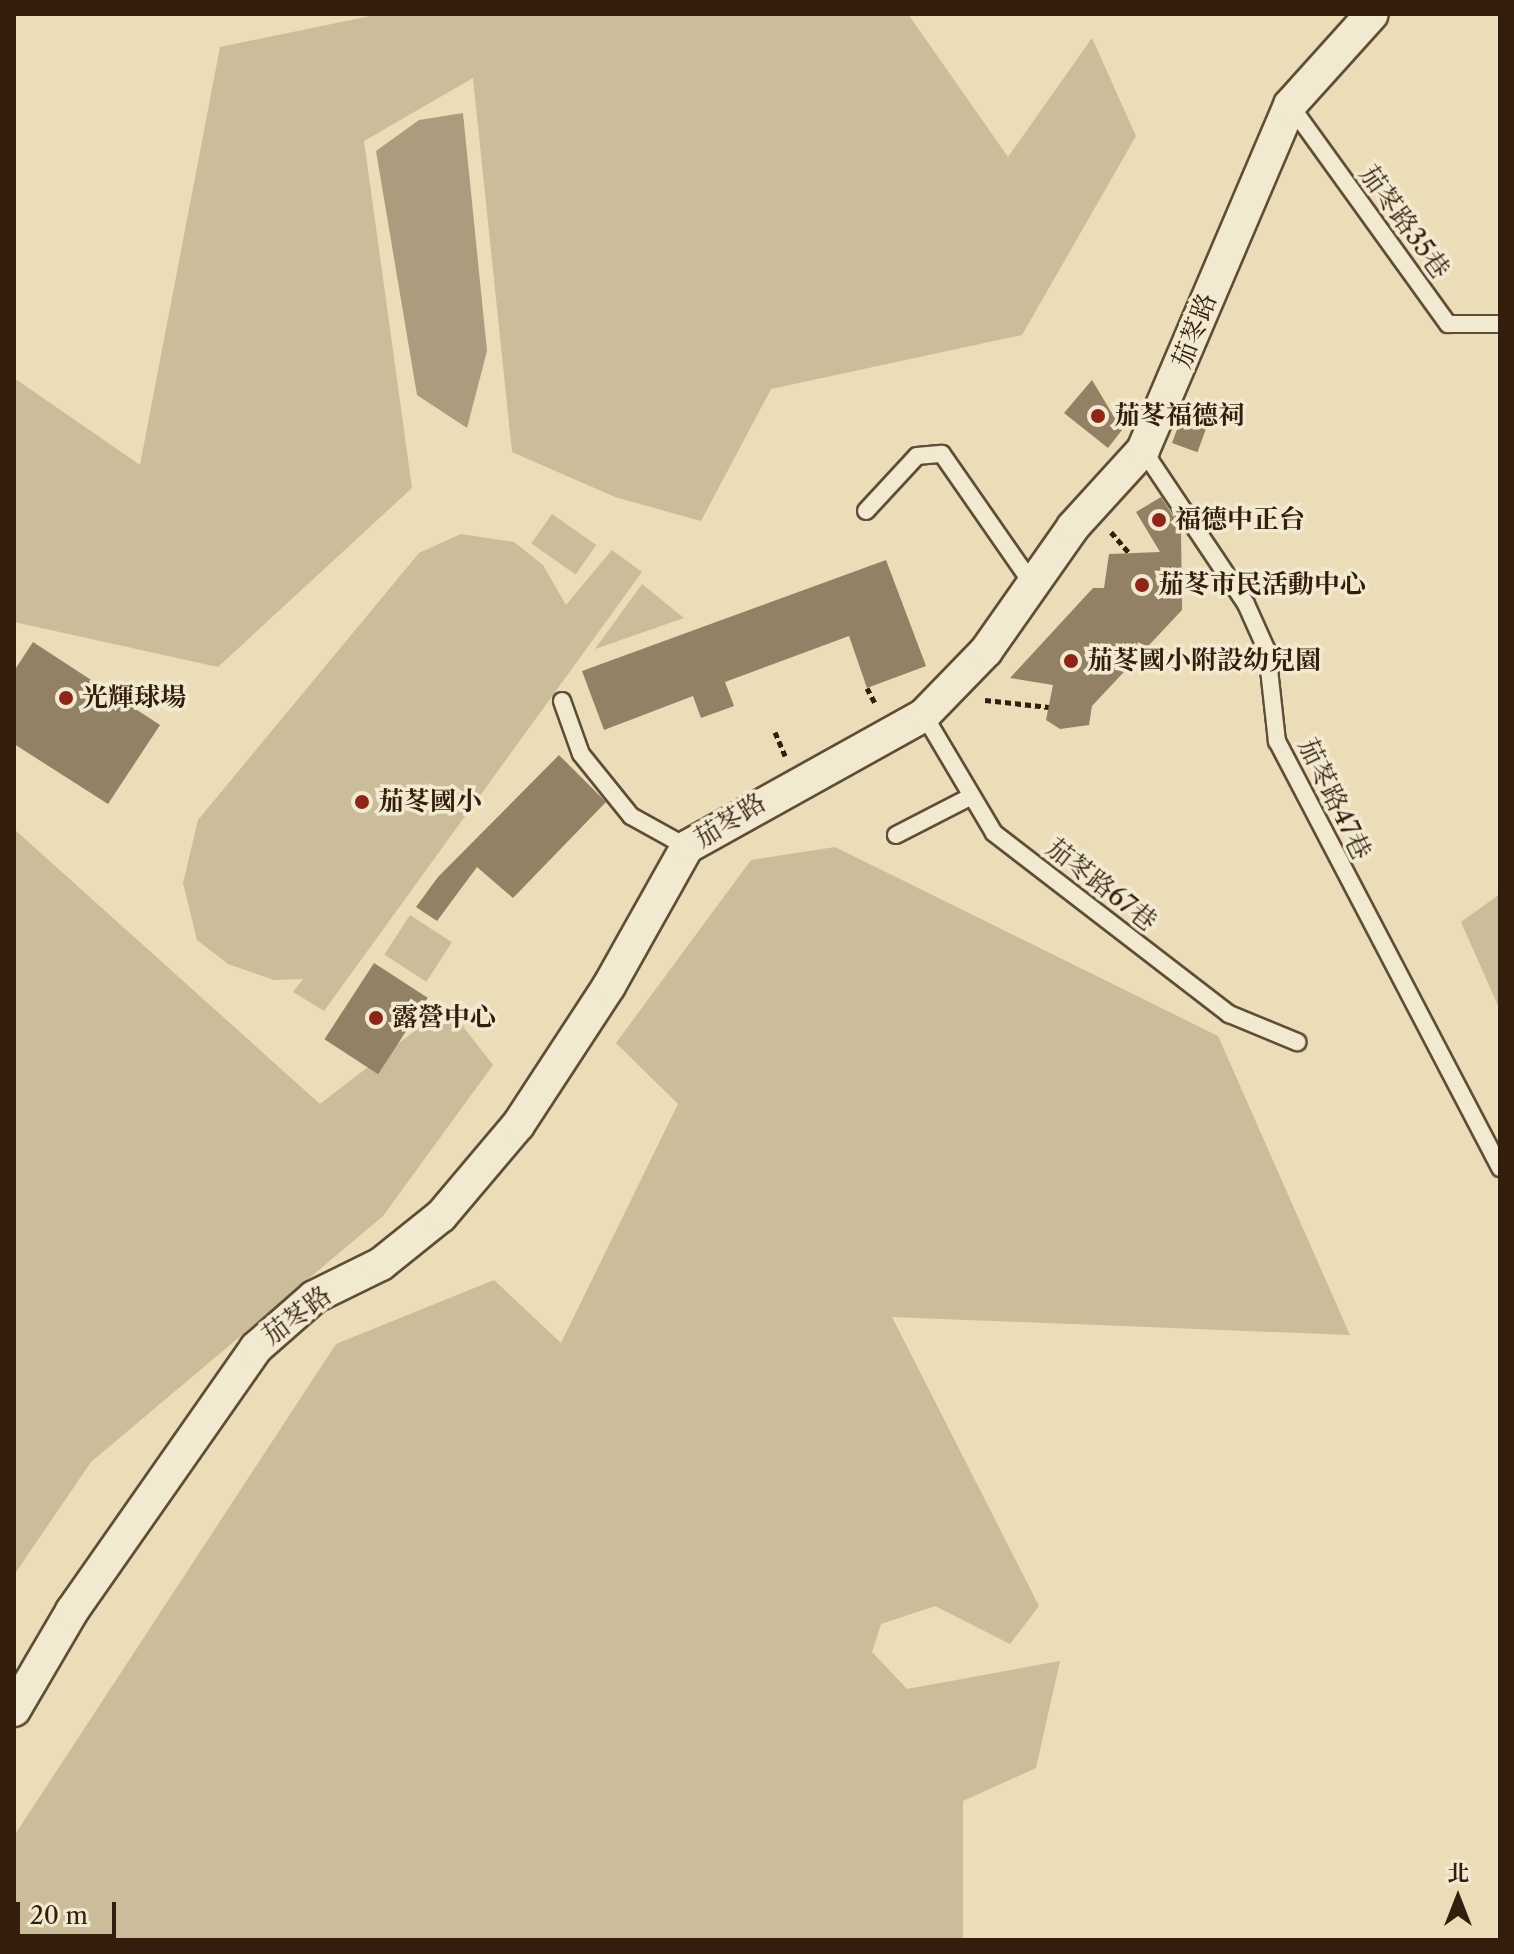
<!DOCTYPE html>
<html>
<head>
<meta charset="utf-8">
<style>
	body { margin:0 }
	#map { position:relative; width:1514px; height:1954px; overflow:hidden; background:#eaddb7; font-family:"Libre Caslon Text","Noto Serif TC",serif }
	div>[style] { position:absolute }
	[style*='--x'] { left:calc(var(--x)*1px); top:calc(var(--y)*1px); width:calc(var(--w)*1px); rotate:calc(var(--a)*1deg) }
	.green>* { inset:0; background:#cbbc9a; transform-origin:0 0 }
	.water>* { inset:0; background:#ac9c7d }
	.building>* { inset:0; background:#928165; transform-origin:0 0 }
	.path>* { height:5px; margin-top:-2.5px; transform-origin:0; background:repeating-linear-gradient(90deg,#331d0c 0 6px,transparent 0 10px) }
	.roads { filter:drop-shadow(2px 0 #614d37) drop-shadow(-2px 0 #614d37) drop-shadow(0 2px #614d37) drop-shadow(0 -2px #614d37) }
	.lane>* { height:16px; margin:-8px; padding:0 8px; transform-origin:8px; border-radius:8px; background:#f1e9d0 }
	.street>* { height:32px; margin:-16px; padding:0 16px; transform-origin:16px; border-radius:16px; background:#f1e9d0 }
	.dots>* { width:22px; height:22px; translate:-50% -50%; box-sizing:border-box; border:4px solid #f1e9d0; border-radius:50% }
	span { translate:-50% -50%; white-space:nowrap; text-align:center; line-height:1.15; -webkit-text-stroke:7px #f1e9d0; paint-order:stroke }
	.street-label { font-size:26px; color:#331d0c }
	.poi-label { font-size:26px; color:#331d0c; font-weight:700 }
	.left { translate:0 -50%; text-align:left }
	.frame { position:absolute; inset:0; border:16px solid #331d0c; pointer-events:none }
	.north { position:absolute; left:1418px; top:1858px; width:80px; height:80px; -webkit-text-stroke:6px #f1e9d0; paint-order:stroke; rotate:0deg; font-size:22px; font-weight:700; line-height:32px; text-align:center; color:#331d0c }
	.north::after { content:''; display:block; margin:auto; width:28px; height:36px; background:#331d0c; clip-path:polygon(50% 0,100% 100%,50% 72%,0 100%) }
	.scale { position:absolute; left:16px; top:1902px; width:100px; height:36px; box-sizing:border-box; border:4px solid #331d0c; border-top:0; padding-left:10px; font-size:24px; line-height:28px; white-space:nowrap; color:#331d0c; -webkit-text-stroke:6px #f1e9d0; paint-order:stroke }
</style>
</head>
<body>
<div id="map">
	<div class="green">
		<div style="clip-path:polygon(380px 14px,908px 14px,1008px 157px,1092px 38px,1136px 136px,1022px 335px,771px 389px,701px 521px,615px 497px,512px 452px,473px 78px,364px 141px,412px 488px,218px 667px,14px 622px,14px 378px,140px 465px,220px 47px)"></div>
		<div style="left:552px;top:514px;width:54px;height:36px;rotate:35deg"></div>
		<div style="clip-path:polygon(461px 534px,514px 542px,543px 565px,566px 605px,612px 550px,642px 572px,324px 1011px,293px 992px,303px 979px,274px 980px,228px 964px,197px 940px,183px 883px,198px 820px,419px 553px)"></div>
		<div style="clip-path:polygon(642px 584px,684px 618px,595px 649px)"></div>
		<div style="clip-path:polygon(14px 829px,320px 1104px,447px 1006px,493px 1065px,383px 1216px,91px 1462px,14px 1575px)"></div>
		<div style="clip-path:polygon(835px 847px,1218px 1036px,1350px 1335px,892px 1317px,1039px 1606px,1010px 1644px,935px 1606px,881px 1624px,872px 1652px,907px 1689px,1060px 1661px,1036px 1768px,963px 1801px,963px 1940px,14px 1940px,14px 1836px,336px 1344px,494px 1280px,561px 1343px,678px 1104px,616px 1043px,751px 860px)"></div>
		<div style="clip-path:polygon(1500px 894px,1500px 1010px,1461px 922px)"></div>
		<div style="left:410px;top:915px;width:50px;height:47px;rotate:33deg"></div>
	</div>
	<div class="water">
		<div style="clip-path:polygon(463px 113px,487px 351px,467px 428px,417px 395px,376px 151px,419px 120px)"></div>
	</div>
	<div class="building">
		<div style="clip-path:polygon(1092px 380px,1122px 430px,1108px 448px,1064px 413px)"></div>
		<div style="left:1183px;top:413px;width:27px;height:32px;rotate:20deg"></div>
		<div style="clip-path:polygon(1161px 497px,1181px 528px,1182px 610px,1092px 706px,1089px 725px,1060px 729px,1046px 720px,1053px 685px,1010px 678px,1093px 588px,1104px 588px,1109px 554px,1160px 552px,1136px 512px)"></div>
		<div style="clip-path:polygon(886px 560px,926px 666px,867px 688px,849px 636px,725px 682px,734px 706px,701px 718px,693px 696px,604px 730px,582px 671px)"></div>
		<div style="clip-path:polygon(33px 642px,160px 725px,108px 804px,14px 744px,14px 671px)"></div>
		<div style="clip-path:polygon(559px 755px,606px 802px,513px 898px,477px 867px,437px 921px,416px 907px,438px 877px)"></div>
		<div style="left:374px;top:963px;width:64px;height:91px;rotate:33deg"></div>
	</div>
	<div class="path">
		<div style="--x:1111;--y:532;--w:28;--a:49"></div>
		<div style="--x:867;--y:688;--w:19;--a:62"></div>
		<div style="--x:985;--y:700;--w:64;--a:6.2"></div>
		<div style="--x:775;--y:732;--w:26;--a:67"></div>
	</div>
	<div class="roads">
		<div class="lane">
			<div style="--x:1290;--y:105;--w:270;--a:54.2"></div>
			<div style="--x:1448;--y:324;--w:52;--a:0"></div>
			<div style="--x:1143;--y:450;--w:185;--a:56.2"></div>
			<div style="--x:1246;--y:604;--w:51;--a:65.9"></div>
			<div style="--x:1267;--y:651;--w:91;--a:83.7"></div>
			<div style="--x:1277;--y:741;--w:482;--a:62.4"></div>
			<div style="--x:866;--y:511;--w:75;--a:-47.2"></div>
			<div style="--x:917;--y:456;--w:25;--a:-5"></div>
			<div style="--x:942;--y:454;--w:156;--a:55.2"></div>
			<div style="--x:562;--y:701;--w:56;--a:70.3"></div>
			<div style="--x:581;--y:754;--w:80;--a:51.1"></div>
			<div style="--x:631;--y:816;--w:64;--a:29"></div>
			<div style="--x:924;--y:715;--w:137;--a:59.3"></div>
			<div style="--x:994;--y:833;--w:297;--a:37.6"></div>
			<div style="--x:1229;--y:1014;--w:74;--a:22.4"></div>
			<div style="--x:896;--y:835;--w:85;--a:-27.2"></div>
		</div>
		<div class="street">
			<div style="--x:14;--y:1710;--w:115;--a:-59.6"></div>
			<div style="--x:72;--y:1611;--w:321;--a:-55"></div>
			<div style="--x:256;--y:1348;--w:77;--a:-41.3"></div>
			<div style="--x:314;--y:1297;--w:75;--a:-26.2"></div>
			<div style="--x:381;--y:1264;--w:77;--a:-38.7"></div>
			<div style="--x:441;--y:1216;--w:119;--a:-49.8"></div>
			<div style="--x:518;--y:1125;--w:166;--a:-56.8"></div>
			<div style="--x:609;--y:986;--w:159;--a:-60.7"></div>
			<div style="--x:687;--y:847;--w:271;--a:-29.1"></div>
			<div style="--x:924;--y:715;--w:89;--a:-45.9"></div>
			<div style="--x:986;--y:651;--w:151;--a:-54.9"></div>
			<div style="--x:1073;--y:527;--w:104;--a:-47.7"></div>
			<div style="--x:1143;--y:450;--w:375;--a:-66.9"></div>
			<div style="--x:1290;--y:105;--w:122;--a:-48"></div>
		</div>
	</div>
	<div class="dots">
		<div style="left:1098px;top:416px;background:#8f2418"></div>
		<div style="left:1159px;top:520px;background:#8f2418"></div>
		<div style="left:1142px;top:585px;background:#8f2418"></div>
		<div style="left:1071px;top:661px;background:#8f2418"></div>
		<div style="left:66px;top:698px;background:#8f2418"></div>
		<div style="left:362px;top:802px;background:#8f2418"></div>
		<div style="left:376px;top:1018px;background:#8f2418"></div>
	</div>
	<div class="street-label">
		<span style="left:1404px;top:222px;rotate:54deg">茄苳路35巷</span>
		<span style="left:1195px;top:331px;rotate:-69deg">茄苳路</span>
		<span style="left:1334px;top:799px;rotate:64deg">茄苳路47巷</span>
		<span style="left:730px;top:821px;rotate:-32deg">茄苳路</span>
		<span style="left:1101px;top:885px;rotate:38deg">茄苳路67巷</span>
		<span style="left:297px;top:1316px;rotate:-37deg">茄苳路</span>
	</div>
	<div class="poi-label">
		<span class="left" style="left:1114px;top:416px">茄苳福德祠</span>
		<span class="left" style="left:1175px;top:520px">福德中正台</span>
		<span class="left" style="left:1158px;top:585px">茄苳市民活動中心</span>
		<span class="left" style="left:1087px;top:661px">茄苳國小附設幼兒園</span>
		<span class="left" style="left:82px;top:698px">光輝球場</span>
		<span class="left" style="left:378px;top:802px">茄苳國小</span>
		<span class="left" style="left:392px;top:1018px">露營中心</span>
	</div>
	<div class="frame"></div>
	<div class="north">北</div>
	<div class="scale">20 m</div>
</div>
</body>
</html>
